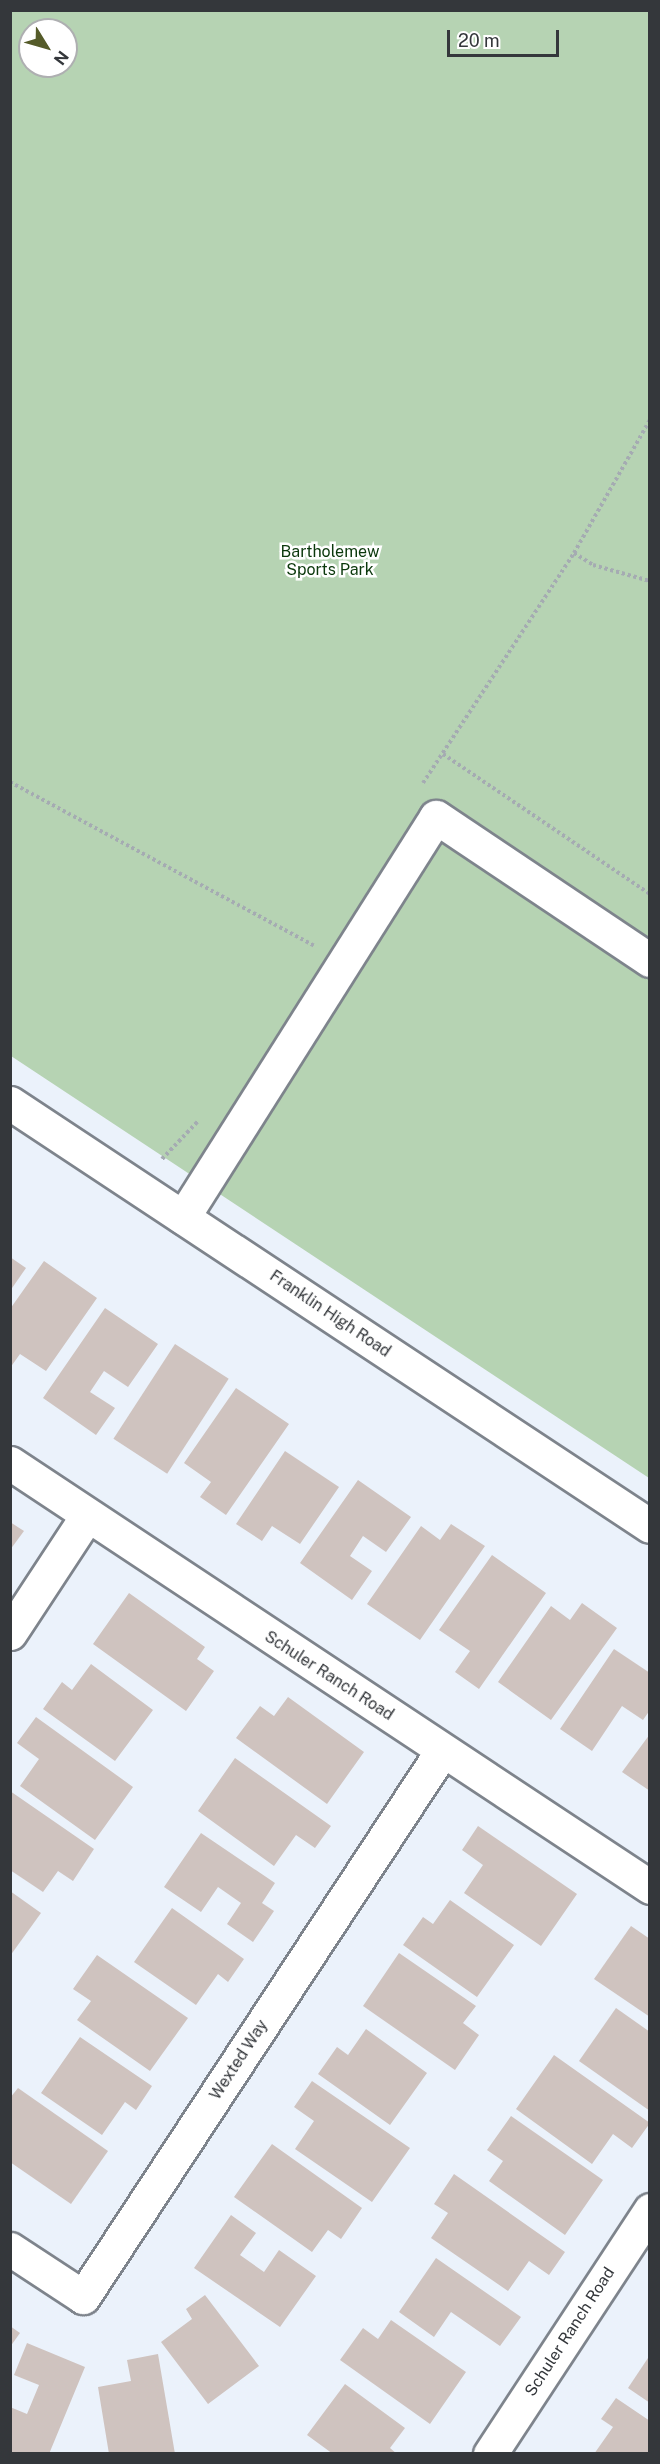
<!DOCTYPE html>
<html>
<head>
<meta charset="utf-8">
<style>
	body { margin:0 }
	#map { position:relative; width:660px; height:2464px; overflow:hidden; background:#ebf2fb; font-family:"Public Sans",sans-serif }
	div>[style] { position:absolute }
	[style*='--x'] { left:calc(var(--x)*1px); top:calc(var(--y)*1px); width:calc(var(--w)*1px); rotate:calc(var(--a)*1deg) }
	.green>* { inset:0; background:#b6d3b3 }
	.building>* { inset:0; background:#cfc3bf; transform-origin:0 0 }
	.path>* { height:4px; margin-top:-2px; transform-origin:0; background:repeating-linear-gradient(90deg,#a5abb2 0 3px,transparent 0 6px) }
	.roads { filter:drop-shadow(2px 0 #7e848c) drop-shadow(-2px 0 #7e848c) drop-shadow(0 2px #7e848c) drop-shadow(0 -2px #7e848c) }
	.minor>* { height:33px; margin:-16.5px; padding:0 16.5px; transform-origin:16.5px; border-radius:16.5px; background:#fff }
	span { translate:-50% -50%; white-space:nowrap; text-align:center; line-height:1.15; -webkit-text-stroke:5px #fff; paint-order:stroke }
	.park-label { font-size:16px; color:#0b380c }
	.street-label { font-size:16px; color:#34373b }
	.frame { position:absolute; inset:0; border:12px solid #34373b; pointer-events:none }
	.north { position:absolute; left:18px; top:18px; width:60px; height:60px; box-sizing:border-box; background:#fff; border:2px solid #aeafb1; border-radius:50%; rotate:127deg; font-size:16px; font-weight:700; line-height:24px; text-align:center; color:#34373b }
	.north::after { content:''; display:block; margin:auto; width:21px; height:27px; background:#555b29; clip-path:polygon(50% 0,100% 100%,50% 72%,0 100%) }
	.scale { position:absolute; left:447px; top:30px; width:112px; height:27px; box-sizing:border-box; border:3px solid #34373b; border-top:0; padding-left:8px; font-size:18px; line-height:21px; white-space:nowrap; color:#34373b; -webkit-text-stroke:4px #fff; paint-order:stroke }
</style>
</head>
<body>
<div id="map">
	<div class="green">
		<div style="clip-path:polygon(evenodd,10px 11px,649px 11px,649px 1478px,11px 1056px,10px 11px,30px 30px,66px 30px,66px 66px,30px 66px,30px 30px)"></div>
	</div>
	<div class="building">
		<div style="clip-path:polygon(10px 1257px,26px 1268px,10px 1291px)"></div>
		<div style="clip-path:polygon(44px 1261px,97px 1298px,46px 1371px,20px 1354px,10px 1368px,10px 1309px)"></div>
		<div style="clip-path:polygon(105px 1308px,158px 1344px,128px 1387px,104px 1371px,90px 1392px,115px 1408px,96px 1435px,43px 1398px)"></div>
		<div style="left:175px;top:1344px;width:64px;height:113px;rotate:33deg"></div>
		<div style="clip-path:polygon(236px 1388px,289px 1424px,226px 1515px,200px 1497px,211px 1482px,184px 1463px)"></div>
		<div style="clip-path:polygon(285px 1451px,339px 1487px,300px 1544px,272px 1526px,262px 1541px,236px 1524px)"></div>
		<div style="clip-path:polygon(358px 1480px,411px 1517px,386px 1552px,363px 1536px,350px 1556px,372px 1571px,352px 1600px,300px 1563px)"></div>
		<div style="clip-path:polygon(10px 1522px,24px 1531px,10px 1550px)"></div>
		<div style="clip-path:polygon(451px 1524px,485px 1546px,420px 1640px,367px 1604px,421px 1526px,440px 1540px)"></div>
		<div style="clip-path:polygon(492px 1555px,546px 1593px,479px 1689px,455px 1672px,470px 1651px,439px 1630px)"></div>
		<div style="clip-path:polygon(129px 1593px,205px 1647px,197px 1659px,214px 1671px,186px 1711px,93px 1644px)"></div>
		<div style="clip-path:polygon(582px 1603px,617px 1628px,551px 1720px,498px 1682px,551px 1606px,570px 1620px)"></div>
		<div style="clip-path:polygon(614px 1649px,650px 1673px,650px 1710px,643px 1720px,622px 1706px,592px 1751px,560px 1729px)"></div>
		<div style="clip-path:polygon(91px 1664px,153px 1710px,115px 1761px,43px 1709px,62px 1682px,72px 1690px)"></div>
		<div style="clip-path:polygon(288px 1697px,364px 1752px,327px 1804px,236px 1738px,260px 1706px,274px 1716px)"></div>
		<div style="clip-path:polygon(36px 1717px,133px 1787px,95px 1840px,20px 1786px,39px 1759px,17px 1743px)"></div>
		<div style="clip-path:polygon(650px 1734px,650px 1791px,622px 1772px)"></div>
		<div style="clip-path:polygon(235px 1758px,331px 1826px,315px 1848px,296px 1835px,274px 1866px,198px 1811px)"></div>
		<div style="clip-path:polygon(10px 1791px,94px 1849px,73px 1881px,58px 1871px,43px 1892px,10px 1870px)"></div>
		<div style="clip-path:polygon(478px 1826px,577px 1894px,541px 1946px,464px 1893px,483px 1865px,462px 1850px)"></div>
		<div style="clip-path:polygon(201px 1833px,275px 1883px,262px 1903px,274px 1911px,253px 1942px,227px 1924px,241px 1903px,218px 1887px,201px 1912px,164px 1887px)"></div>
		<div style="clip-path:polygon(10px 1891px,41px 1913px,10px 1956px)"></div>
		<div style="clip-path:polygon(450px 1900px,514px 1945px,477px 1997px,403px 1945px,423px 1917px,433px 1924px)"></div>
		<div style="clip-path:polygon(172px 1908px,244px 1959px,228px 1982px,218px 1974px,196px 2005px,134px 1962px)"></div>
		<div style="clip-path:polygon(631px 1926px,650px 1939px,650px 2017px,594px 1979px)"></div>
		<div style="clip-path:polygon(399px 1953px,476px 2006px,463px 2023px,479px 2035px,455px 2070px,363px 2006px)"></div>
		<div style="clip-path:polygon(97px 1955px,188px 2018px,150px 2071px,77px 2020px,91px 2001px,73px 1989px)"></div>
		<div style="clip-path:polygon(616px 2008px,650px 2032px,650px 2111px,579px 2061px)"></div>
		<div style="clip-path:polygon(366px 2029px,427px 2073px,390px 2125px,318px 2074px,337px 2047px,348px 2055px)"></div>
		<div style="clip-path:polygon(80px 2037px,152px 2086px,136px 2110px,125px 2102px,102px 2135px,41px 2093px)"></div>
		<div style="clip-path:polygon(554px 2055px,650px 2123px,632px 2148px,613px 2134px,592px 2164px,516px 2109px)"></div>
		<div style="clip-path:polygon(312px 2081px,410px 2148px,372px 2202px,295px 2149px,314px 2121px,294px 2107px)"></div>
		<div style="clip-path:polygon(18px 2088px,108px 2151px,71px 2204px,10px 2162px,10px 2098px)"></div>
		<div style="clip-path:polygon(511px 2116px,603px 2180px,565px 2235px,489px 2181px,503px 2161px,487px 2150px)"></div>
		<div style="clip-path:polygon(272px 2144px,362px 2208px,341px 2239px,328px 2230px,312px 2252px,234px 2197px)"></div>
		<div style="clip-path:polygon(454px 2174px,565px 2252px,549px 2275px,529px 2261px,508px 2291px,431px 2238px,448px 2213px,434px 2204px)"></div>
		<div style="clip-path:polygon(231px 2215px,256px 2233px,240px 2255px,264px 2272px,279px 2250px,316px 2276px,280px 2327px,194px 2268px)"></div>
		<div style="clip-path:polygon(436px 2258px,521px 2317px,500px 2346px,451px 2312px,434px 2337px,399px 2312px)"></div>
		<div style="clip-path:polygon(205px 2295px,259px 2366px,208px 2404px,161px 2342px,192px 2319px,186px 2309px)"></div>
		<div style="clip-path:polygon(391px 2320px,466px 2372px,430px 2424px,340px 2360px,363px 2328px,378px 2339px)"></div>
		<div style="clip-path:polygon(10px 2326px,20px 2333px,10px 2347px)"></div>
		<div style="clip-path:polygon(27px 2343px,85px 2367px,49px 2454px,10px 2453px,10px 2407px,27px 2414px,39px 2385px,14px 2375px)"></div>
		<div style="clip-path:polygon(158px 2354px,175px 2454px,109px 2454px,98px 2387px,131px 2381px,127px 2360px)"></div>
		<div style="clip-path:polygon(650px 2355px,650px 2403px,628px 2388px)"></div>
		<div style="clip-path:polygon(345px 2384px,405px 2428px,390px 2448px,397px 2454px,333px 2454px,307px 2435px)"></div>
		<div style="clip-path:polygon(616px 2398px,650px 2421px,650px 2454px,594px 2454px,613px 2427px,601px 2419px)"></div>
	</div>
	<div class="path">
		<div style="--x:574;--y:553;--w:22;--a:32"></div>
		<div style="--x:593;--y:565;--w:59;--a:15.7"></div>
		<div style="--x:443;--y:754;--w:250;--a:34.1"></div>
		<div style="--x:10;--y:782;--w:345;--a:28.3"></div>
		<div style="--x:423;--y:783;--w:275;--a:-56.7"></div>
		<div style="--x:574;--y:553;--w:153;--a:-60.3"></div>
		<div style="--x:162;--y:1159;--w:52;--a:-46.5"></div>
	</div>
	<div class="roads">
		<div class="minor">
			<div style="--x:10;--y:1103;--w:767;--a:33.46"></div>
			<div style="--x:183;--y:1217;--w:473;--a:-57.7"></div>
			<div style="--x:436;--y:817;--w:257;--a:33.8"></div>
			<div style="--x:10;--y:1463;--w:768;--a:33.52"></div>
			<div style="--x:10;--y:1633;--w:140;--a:-56.7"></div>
			<div style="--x:10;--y:2249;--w:87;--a:33.3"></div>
			<div style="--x:83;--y:2297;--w:653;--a:-56.67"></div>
			<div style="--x:490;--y:2454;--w:292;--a:-56.7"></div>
		</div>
	</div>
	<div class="park-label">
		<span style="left:330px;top:561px">Bartholemew<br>Sports Park</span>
	</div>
	<div class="street-label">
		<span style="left:330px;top:1314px;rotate:34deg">Franklin High Road</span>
		<span style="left:329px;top:1676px;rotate:33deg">Schuler Ranch Road</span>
		<span style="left:239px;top:2060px;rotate:-57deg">Wexted Way</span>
		<span style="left:570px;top:2332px;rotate:-57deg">Schuler Ranch Road</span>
	</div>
	<div class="frame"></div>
	<div class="north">N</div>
	<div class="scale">20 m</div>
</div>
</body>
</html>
